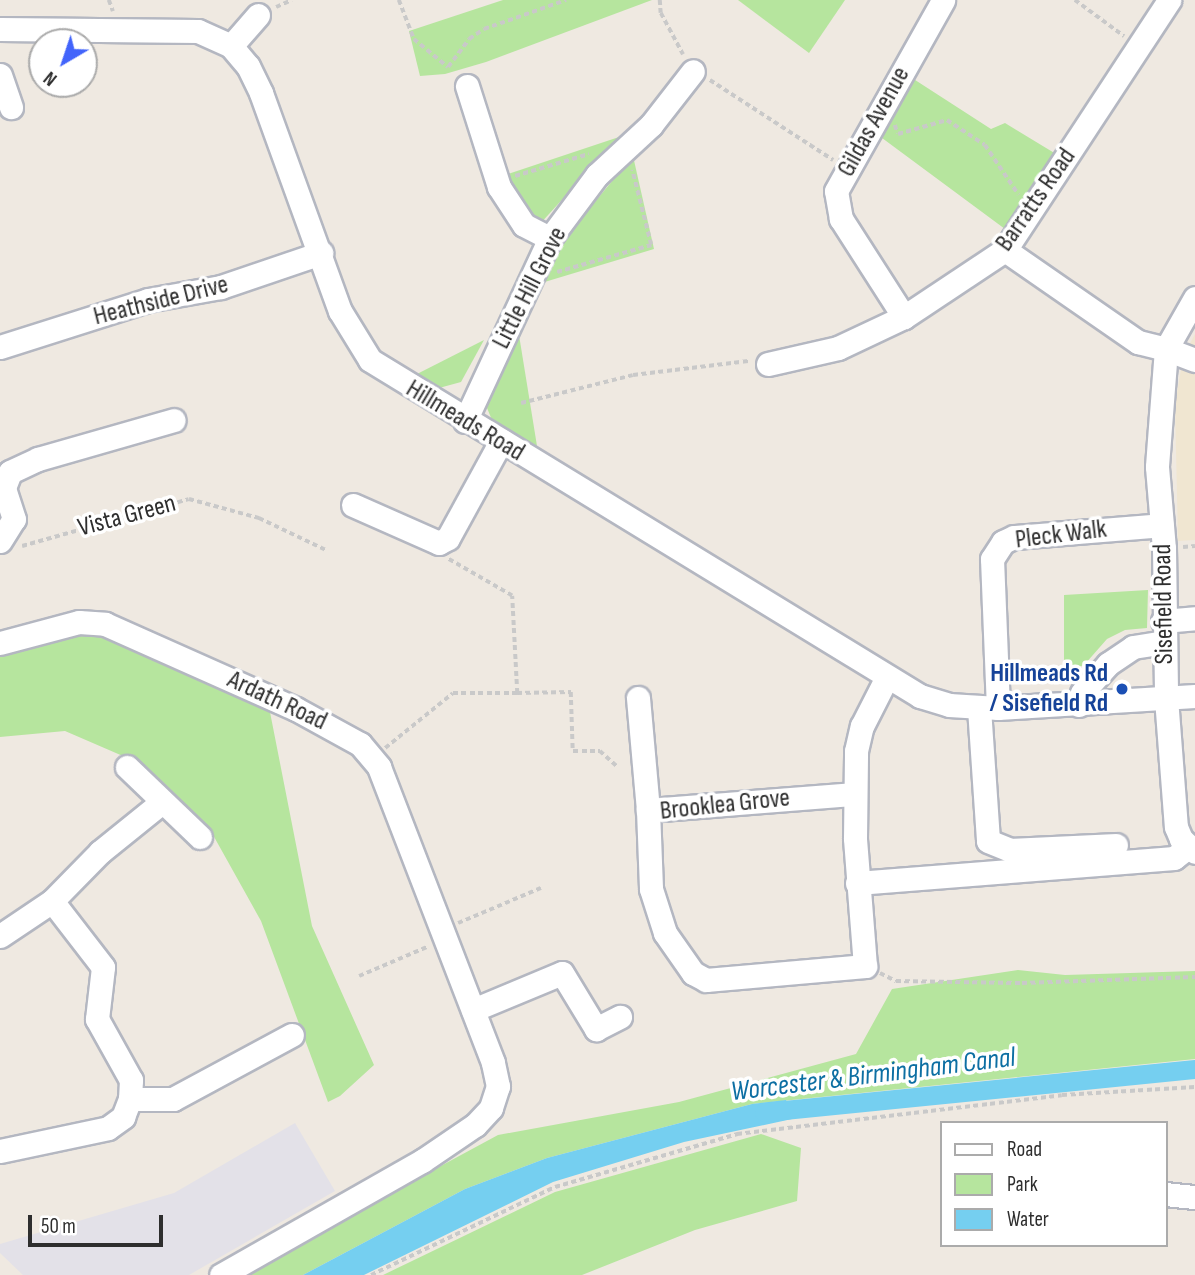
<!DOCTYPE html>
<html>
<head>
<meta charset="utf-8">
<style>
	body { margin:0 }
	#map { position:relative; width:1195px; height:1275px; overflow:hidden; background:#efe9e1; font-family:"Sofia Sans Condensed",sans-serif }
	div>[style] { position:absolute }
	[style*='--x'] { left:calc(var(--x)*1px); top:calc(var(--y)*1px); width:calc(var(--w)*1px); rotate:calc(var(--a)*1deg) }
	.industrial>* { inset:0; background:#e3e1e8 }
	.education>* { inset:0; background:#f0e6d1 }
	.green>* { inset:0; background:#b6e59e }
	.water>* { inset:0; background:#75cff0 }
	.canal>* { height:19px; margin:-9.5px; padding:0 9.5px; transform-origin:9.5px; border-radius:9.5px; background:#75cff0 }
	.path>* { height:3.5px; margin-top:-1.75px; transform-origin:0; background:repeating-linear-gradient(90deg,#c9c9c9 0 5px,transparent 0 8.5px) }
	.roads { filter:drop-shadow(2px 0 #b4b7c1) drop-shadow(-2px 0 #b4b7c1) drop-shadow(0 2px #b4b7c1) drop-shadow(0 -2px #b4b7c1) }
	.minor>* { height:23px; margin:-11.5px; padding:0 11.5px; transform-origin:11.5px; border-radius:11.5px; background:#fff }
	.dots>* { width:19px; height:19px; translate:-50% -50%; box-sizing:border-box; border:4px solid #fff; border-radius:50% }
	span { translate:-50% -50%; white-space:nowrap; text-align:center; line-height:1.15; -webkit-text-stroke:7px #fff; paint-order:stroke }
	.street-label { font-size:26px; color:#2e2e2e }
	.transit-label { font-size:26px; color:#164399; font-weight:700 }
	.right { translate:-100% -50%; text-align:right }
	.water-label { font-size:28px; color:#0d6fa3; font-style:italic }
	.legend { position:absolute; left:940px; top:1121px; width:228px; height:126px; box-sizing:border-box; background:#fff; border:2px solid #ababab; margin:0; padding:9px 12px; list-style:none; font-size:21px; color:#2e2e2e }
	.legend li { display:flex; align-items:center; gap:14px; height:35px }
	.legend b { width:35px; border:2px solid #ababab }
	.north { position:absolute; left:28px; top:28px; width:70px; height:70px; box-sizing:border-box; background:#fff; border:2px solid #ababab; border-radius:50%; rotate:219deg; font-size:19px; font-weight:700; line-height:28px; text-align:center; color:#2e2e2e }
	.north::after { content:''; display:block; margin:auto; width:24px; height:32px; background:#4264fb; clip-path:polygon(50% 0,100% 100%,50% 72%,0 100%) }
	.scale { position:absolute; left:28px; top:1215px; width:135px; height:32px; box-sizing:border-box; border:4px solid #2e2e2e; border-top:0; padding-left:9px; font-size:21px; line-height:24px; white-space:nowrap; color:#2e2e2e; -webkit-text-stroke:5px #fff; paint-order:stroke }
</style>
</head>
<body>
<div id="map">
	<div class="industrial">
		<div style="clip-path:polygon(295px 1123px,335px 1191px,189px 1275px,23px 1275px,0 1253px,0 1244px,174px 1193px)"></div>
	</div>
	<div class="education">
		<div style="clip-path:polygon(1195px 334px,1195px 540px,1178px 541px,1175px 405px,1183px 357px)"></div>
	</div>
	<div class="green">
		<div style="clip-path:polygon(503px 0,652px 0,486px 62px,445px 74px,420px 76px,409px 31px)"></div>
		<div style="clip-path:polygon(738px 0,845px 0,809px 53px)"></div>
		<div style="clip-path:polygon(912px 78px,991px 129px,1005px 123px,1056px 154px,1005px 229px,878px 135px)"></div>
		<div style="clip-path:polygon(619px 137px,539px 225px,531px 219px,508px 174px)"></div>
		<div style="clip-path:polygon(633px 156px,654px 249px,538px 284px,563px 240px)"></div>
		<div style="clip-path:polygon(519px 335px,537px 446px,492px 420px,487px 408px,486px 396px)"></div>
		<div style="clip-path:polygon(484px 340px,461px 382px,439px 388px,415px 375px)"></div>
		<div style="clip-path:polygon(1148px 590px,1147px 628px,1125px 630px,1107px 639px,1085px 664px,1064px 676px,1064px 595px)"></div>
		<div style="clip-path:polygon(103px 632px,269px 707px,312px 926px,374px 1065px,340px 1096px,328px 1102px,261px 921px,208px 826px,146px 766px,65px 731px,0 737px,0 654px,42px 641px)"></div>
		<div style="clip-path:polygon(1018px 970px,1065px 975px,1195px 971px,1195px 1059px,752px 1104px,547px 1158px,465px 1189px,303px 1275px,239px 1275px,498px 1135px,679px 1102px,856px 1054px,892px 989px)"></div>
		<div style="clip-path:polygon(761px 1134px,801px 1148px,797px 1201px,695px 1230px,582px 1275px,383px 1275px,555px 1192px)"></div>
	</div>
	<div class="water">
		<div style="clip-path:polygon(786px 1100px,792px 1119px,684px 1142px,553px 1182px,364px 1275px,303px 1275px,465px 1189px,547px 1158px,752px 1104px)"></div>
	</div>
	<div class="canal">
		<div style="--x:764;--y:1112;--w:433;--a:-5.7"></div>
	</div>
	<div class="path">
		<div style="--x:109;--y:0;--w:12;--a:70"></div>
		<div style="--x:399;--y:0;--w:42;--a:69"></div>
		<div style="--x:414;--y:39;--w:44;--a:39.5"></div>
		<div style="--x:660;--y:0;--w:13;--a:86"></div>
		<div style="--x:661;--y:13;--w:47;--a:61.8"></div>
		<div style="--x:1075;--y:0;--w:61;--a:36.3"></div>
		<div style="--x:276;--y:7;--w:17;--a:-24"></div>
		<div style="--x:448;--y:67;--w:35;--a:-53"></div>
		<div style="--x:469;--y:39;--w:18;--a:-34"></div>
		<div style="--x:484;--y:29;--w:87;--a:-19.5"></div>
		<div style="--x:710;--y:80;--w:147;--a:33"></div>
		<div style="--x:895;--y:125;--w:9;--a:72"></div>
		<div style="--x:898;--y:134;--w:51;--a:-15.9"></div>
		<div style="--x:947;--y:120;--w:45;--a:33.3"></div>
		<div style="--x:985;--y:145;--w:60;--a:55.8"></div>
		<div style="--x:515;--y:176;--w:77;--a:-16.6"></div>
		<div style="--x:557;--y:272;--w:98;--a:-16"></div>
		<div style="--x:651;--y:245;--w:77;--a:-104.2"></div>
		<div style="--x:521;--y:403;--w:115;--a:-14"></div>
		<div style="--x:633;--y:375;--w:116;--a:-6.9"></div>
		<div style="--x:22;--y:546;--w:173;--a:-15.7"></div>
		<div style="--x:189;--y:499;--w:73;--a:15.2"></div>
		<div style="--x:259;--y:518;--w:76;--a:25.6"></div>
		<div style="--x:1183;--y:547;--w:12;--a:-5"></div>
		<div style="--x:517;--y:693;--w:54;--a:-1.1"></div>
		<div style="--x:571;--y:692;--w:59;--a:88.1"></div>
		<div style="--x:573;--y:751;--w:27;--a:0"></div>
		<div style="--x:600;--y:751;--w:24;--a:42"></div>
		<div style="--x:385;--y:748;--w:87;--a:-39"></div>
		<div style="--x:453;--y:693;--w:64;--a:0"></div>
		<div style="--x:517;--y:693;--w:97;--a:-93"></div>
		<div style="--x:512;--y:596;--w:74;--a:-150"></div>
		<div style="--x:458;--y:923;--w:90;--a:-22.9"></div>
		<div style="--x:880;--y:973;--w:18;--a:27"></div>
		<div style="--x:896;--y:981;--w:126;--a:0.9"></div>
		<div style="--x:1022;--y:983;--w:173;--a:-2"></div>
		<div style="--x:359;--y:976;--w:76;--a:-23.2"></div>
		<div style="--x:371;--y:1275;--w:204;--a:-25.6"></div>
		<div style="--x:555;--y:1187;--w:190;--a:-16.2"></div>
		<div style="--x:737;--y:1134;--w:327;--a:-6.8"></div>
		<div style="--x:1062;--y:1095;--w:133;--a:-3.4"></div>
	</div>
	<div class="roads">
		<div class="minor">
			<div style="--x:0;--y:29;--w:198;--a:0.6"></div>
			<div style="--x:198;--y:31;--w:36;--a:24"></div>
			<div style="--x:231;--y:46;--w:26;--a:50"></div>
			<div style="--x:248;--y:66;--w:30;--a:64"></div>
			<div style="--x:261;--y:93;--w:232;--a:70.1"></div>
			<div style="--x:340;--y:311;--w:57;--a:58.5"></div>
			<div style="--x:370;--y:360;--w:645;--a:31.42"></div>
			<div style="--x:920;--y:696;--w:30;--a:17"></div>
			<div style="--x:949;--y:705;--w:49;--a:3.5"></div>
			<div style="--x:998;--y:708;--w:197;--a:-3.5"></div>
			<div style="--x:231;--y:46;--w:41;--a:-48.9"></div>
			<div style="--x:0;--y:75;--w:34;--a:71"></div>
			<div style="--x:467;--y:86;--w:106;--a:72.4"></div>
			<div style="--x:499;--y:187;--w:45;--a:56.7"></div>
			<div style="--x:524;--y:225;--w:29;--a:27"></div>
			<div style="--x:1005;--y:250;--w:162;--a:34.7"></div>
			<div style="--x:1138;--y:342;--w:29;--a:14"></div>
			<div style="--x:1166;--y:349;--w:118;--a:94.4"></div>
			<div style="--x:1157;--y:467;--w:81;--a:85.1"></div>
			<div style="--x:1164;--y:548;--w:150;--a:89.2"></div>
			<div style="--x:1166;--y:698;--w:129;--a:85.6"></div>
			<div style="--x:1176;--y:827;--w:13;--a:67"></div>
			<div style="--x:1181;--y:839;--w:19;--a:43"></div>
			<div style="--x:1195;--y:298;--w:59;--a:119.6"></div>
			<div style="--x:1166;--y:349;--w:31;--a:21"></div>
			<div style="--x:904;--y:317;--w:117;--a:-122.7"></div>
			<div style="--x:841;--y:219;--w:28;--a:-100"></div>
			<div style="--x:836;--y:191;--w:219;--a:-60.7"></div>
			<div style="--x:0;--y:347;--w:155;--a:-17.6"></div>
			<div style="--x:148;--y:300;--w:74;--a:-10.1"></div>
			<div style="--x:221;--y:287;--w:106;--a:-18.8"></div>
			<div style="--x:768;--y:364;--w:72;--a:-12.9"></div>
			<div style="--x:838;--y:348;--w:73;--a:-25.2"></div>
			<div style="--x:904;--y:317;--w:121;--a:-33.6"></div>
			<div style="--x:1005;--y:250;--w:299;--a:-56.7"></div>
			<div style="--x:465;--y:421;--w:202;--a:-65.1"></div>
			<div style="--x:550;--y:238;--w:79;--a:-53.3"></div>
			<div style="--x:597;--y:175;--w:74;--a:-42.8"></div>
			<div style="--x:651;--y:125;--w:68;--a:-52.1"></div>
			<div style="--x:353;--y:505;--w:94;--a:23.8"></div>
			<div style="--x:439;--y:543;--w:10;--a:-29"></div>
			<div style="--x:448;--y:538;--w:111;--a:-61.3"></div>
			<div style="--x:0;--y:541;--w:26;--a:-58"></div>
			<div style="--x:14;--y:519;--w:33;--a:-108"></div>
			<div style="--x:4;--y:488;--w:17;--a:-69"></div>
			<div style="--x:10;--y:472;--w:31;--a:-25"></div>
			<div style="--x:38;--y:459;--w:141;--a:-16"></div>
			<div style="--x:1163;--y:621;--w:32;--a:-5"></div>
			<div style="--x:0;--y:643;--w:82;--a:-14.9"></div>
			<div style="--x:79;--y:622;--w:26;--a:4"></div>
			<div style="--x:105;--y:624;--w:209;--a:24"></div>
			<div style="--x:296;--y:709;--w:73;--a:28.7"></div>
			<div style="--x:360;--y:744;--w:30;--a:50"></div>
			<div style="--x:379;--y:767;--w:317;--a:68.9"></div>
			<div style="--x:493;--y:1063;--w:24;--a:78"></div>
			<div style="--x:498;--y:1086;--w:23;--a:108"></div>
			<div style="--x:491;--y:1108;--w:23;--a:133"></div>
			<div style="--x:475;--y:1125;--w:64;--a:145.8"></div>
			<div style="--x:422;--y:1161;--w:231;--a:150.4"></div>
			<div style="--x:638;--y:698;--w:112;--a:84.9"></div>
			<div style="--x:1079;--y:705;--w:12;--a:-76"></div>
			<div style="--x:1082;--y:693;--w:39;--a:-48"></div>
			<div style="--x:1108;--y:664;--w:30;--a:-34"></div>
			<div style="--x:1133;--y:647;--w:30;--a:-9"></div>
			<div style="--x:979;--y:708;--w:133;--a:86.1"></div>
			<div style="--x:988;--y:841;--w:24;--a:22"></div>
			<div style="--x:1010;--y:850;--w:106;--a:-2.7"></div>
			<div style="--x:998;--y:708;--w:149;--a:-92.3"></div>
			<div style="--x:992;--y:559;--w:20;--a:-57"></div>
			<div style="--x:1003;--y:542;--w:12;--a:-24"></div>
			<div style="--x:1014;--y:537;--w:148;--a:-4.6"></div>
			<div style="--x:127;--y:767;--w:101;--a:43.8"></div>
			<div style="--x:853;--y:794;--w:206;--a:175.5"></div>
			<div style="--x:648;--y:810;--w:79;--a:87.8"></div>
			<div style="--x:651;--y:889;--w:46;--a:72.3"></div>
			<div style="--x:665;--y:933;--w:49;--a:55"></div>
			<div style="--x:693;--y:973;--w:15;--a:28"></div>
			<div style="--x:706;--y:980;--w:160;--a:-5"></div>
			<div style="--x:865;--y:966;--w:128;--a:-94.5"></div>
			<div style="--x:855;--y:838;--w:87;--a:-89.3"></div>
			<div style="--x:856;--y:751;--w:26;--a:-77"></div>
			<div style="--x:862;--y:726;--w:55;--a:-63"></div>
			<div style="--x:857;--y:883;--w:318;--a:-4.5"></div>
			<div style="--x:1174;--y:858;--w:18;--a:-38"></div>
			<div style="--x:0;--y:936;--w:63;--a:-33.9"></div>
			<div style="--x:52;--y:901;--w:69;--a:-45.6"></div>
			<div style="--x:100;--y:852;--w:80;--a:-38.9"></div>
			<div style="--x:473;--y:1010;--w:96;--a:-22.6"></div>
			<div style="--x:562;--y:973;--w:66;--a:58.7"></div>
			<div style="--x:596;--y:1029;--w:27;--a:-27"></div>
			<div style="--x:130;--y:1099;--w:43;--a:0"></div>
			<div style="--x:173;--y:1099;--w:135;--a:-28.3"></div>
			<div style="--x:0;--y:1151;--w:110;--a:-12"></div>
			<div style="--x:108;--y:1128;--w:19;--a:-36"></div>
			<div style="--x:123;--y:1117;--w:19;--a:-69"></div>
			<div style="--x:130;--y:1099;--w:19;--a:-87"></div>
			<div style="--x:131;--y:1080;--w:70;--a:-119.1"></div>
			<div style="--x:97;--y:1019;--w:52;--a:-83.4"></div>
			<div style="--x:103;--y:967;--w:83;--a:-127.7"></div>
			<div style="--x:1165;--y:1194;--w:30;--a:6"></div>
		</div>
	</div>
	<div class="dots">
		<div style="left:1122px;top:689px;background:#1a4fb4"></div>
	</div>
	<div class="street-label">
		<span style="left:874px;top:122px;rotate:-61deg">Gildas Avenue</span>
		<span style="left:1036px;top:200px;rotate:-55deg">Barratts Road</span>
		<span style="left:530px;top:288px;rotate:-63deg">Little Hill Grove</span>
		<span style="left:161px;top:301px;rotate:-14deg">Heathside Drive</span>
		<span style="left:465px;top:421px;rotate:31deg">Hillmeads Road</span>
		<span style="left:127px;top:516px;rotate:-15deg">Vista Green</span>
		<span style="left:1061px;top:535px;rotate:-7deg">Pleck Walk</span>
		<span style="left:1164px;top:604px;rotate:-91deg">Sisefield Road</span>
		<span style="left:277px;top:701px;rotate:25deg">Ardath Road</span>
		<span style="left:725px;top:805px;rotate:-6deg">Brooklea Grove</span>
	</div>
	<div class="transit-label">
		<span class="right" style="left:1108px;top:689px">Hillmeads Rd<br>/ Sisefield Rd</span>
	</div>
	<div class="water-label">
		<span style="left:873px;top:1075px;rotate:-7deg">Worcester &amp; Birmingham Canal</span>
	</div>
	<ul class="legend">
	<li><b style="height:9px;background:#fff"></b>Road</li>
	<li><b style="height:19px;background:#b6e59e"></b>Park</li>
	<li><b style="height:19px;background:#75cff0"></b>Water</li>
	</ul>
	<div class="north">N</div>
	<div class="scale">50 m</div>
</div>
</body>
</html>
